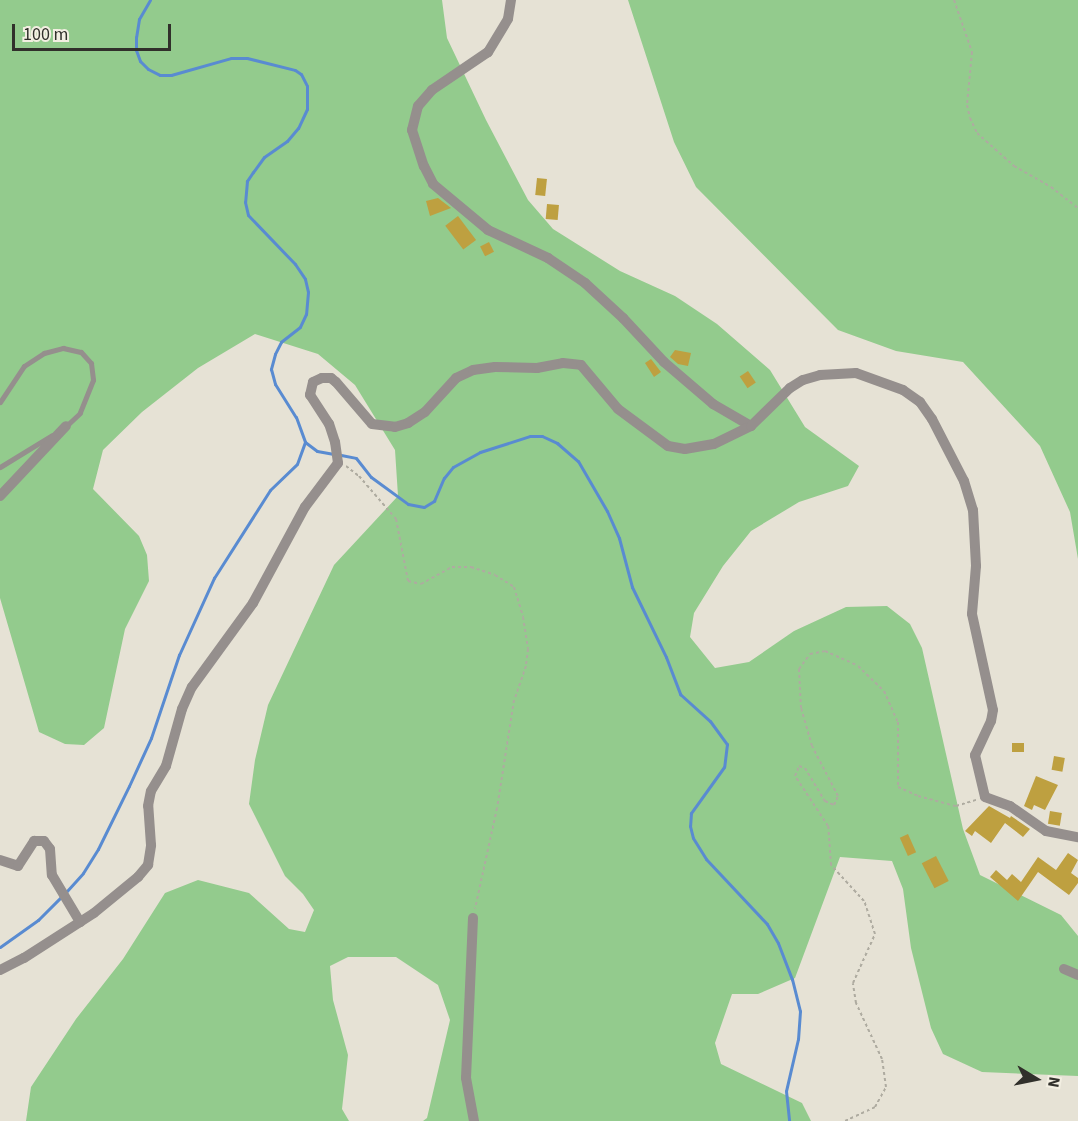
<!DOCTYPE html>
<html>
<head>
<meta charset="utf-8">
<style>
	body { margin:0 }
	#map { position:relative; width:1078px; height:1121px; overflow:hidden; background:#e6e2d5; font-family:"Source Sans 3",sans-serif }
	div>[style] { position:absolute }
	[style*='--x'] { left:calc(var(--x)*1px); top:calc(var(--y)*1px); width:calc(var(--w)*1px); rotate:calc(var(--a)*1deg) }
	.green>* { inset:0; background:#93cb8d }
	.stream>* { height:3px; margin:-1.5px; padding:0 1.5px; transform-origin:1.5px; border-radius:1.5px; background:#598bd1 }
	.building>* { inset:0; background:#bea040; transform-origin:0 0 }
	.path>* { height:2px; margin-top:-1px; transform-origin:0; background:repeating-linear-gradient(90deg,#aeaba0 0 3px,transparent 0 6px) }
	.service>* { height:5px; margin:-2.5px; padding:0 2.5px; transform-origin:2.5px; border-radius:2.5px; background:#958f8d }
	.minor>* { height:10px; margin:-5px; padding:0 5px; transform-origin:5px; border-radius:5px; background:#958f8d }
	span { translate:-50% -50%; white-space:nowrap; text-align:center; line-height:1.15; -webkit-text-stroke:5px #f3efe2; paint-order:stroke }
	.north { position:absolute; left:1006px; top:1049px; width:60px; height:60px; -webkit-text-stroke:4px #f3efe2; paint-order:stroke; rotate:100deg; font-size:16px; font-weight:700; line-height:24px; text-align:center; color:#31302b }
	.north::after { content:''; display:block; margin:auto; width:21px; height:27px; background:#31302b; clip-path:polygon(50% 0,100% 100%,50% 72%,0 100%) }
	.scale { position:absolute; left:12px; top:24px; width:159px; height:27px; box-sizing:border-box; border:3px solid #31302b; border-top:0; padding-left:8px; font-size:18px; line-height:21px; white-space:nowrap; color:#31302b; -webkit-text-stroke:4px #f3efe2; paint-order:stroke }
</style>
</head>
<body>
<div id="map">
	<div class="green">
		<div style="clip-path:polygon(0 0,442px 0,447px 38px,486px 120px,528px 200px,553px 229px,620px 271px,675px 296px,717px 324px,770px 370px,805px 427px,859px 466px,848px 486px,799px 502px,751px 531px,723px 566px,694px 613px,690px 637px,715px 668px,749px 662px,794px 631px,846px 607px,887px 606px,910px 624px,922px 648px,963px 829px,980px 875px,1061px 915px,1078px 936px,1078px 1076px,982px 1072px,943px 1054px,931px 1028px,911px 948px,903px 889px,892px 861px,840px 857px,795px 978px,758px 994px,732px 994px,715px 1043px,721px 1064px,802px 1103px,811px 1121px,423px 1121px,427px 1118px,450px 1020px,438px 985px,396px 957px,348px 957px,330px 966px,333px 1000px,348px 1055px,342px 1109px,349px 1121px,26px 1121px,31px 1087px,76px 1019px,123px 959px,165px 893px,198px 880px,249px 893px,289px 929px,305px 932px,314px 910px,303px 894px,285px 876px,249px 804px,255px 760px,268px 705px,334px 565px,398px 496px,395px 450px,355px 385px,318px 354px,255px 334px,198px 368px,142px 412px,103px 450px,93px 489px,139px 536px,147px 555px,149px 581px,125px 629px,104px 728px,84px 745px,65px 744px,39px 732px,0 598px)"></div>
		<div style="clip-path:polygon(628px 0,1078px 0,1078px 618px,1078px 559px,1070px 512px,1040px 446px,963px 362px,896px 351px,838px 330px,696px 187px,674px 142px)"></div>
	</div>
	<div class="stream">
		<div style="--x:150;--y:0;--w:22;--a:120"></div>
		<div style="--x:139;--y:19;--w:18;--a:99"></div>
		<div style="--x:136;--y:37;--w:13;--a:90"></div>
		<div style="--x:136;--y:50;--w:12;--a:70"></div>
		<div style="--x:140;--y:61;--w:11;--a:45"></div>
		<div style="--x:148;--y:69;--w:13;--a:27"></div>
		<div style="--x:160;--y:75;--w:11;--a:0"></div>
		<div style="--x:171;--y:75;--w:62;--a:-15.8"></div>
		<div style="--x:231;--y:58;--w:16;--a:0"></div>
		<div style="--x:247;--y:58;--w:49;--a:14"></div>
		<div style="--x:295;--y:70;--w:7;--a:34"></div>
		<div style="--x:301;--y:74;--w:13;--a:63"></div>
		<div style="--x:307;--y:86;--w:23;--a:90"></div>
		<div style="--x:307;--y:109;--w:21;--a:115"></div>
		<div style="--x:298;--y:128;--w:17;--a:130"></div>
		<div style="--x:287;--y:141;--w:28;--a:145"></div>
		<div style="--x:264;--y:157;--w:19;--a:126"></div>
		<div style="--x:253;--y:172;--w:11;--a:124"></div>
		<div style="--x:247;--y:181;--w:21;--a:95"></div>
		<div style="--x:245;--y:202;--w:13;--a:77"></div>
		<div style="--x:248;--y:215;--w:68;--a:46.2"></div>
		<div style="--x:295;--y:264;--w:18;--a:56"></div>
		<div style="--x:305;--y:279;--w:13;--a:77"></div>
		<div style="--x:308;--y:292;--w:22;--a:95"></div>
		<div style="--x:306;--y:314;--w:14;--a:115"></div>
		<div style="--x:300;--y:327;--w:24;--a:142"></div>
		<div style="--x:281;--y:342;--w:13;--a:117"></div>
		<div style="--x:275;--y:354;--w:16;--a:105"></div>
		<div style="--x:271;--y:369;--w:16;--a:75"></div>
		<div style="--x:275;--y:384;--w:39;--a:58"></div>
		<div style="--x:296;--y:417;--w:27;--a:70"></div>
		<div style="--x:305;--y:442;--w:15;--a:37"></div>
		<div style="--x:317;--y:451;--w:17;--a:10"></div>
		<div style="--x:341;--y:455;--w:15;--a:11"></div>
		<div style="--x:356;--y:458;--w:24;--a:52"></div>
		<div style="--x:371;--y:477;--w:46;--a:36.1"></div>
		<div style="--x:408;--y:504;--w:16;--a:11"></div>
		<div style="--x:424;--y:507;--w:12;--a:-31"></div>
		<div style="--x:434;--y:501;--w:25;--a:-67"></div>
		<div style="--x:444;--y:478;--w:14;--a:-51"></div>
		<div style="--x:453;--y:467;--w:31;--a:-29"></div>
		<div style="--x:480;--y:452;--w:52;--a:-17.7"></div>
		<div style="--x:530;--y:436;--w:12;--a:0"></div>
		<div style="--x:542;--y:436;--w:17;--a:25"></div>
		<div style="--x:557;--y:443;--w:28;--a:41"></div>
		<div style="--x:578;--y:461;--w:58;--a:59.9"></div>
		<div style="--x:607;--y:511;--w:30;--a:66"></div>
		<div style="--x:619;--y:538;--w:51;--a:75.1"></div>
		<div style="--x:632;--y:587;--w:78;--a:64.1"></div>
		<div style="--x:666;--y:657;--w:40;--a:69"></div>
		<div style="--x:680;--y:694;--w:40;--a:42"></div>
		<div style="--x:710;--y:721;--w:29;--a:54"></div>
		<div style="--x:727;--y:744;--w:23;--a:97"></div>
		<div style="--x:724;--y:767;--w:57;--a:125.7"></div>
		<div style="--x:691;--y:813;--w:13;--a:94"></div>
		<div style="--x:690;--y:826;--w:12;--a:76"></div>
		<div style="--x:693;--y:838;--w:25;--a:58"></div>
		<div style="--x:706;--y:859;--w:89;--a:46.8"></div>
		<div style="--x:767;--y:924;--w:22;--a:60"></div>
		<div style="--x:778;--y:943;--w:39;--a:69"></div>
		<div style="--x:792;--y:979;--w:33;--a:76"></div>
		<div style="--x:800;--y:1011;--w:28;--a:94"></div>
		<div style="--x:798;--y:1039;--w:53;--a:103"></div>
		<div style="--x:786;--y:1091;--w:30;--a:84"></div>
		<div style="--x:66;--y:892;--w:25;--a:-48"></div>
		<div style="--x:83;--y:873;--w:28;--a:-58"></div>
		<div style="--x:98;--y:849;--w:70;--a:-63.8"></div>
		<div style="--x:129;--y:786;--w:53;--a:-65.4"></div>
		<div style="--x:151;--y:738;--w:88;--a:-71.4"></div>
		<div style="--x:179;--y:655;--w:85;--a:-65.6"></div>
		<div style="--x:214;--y:578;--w:104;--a:-57.5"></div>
		<div style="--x:270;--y:490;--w:37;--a:-44"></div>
		<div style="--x:297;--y:464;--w:23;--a:-70"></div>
		<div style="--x:0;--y:947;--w:47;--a:-35.4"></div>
		<div style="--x:38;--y:920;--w:33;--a:-45"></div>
	</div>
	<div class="building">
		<div style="left:537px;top:178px;width:10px;height:17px;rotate:6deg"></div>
		<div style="clip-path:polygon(438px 198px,451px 208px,430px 216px,426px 201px)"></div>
		<div style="left:547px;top:204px;width:12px;height:15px;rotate:5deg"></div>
		<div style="left:458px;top:216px;width:30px;height:16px;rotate:53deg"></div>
		<div style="left:489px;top:242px;width:11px;height:10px;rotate:63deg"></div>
		<div style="clip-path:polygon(675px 350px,691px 353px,688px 366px,678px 364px,670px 357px)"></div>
		<div style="clip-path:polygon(651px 359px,661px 372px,654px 377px,645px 363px)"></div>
		<div style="left:748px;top:371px;width:14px;height:10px;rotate:56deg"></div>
		<div style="left:1012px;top:743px;width:12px;height:9px"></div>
		<div style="left:1054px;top:756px;width:11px;height:14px;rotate:10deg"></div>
		<div style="clip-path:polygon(1036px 776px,1058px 785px,1045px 810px,1034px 805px,1032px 810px,1024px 806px)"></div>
		<div style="clip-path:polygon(989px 806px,1010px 818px,1011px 816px,1030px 829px,1023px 837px,1005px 823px,991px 843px,975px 831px,972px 836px,965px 831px)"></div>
		<div style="left:1050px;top:811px;width:12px;height:13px;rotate:9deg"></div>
		<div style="left:908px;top:834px;width:20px;height:9px;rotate:66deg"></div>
		<div style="clip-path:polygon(1068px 853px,1078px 860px,1071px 873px,1078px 878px,1078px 883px,1069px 895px,1038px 872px,1018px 901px,990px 877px,996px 870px,1007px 880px,1012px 874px,1021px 882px,1038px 857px,1056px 870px)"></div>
		<div style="left:936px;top:856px;width:28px;height:16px;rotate:63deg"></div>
	</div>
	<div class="path">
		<div style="--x:954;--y:0;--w:55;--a:70.9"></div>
		<div style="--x:972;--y:52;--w:53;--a:95.4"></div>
		<div style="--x:967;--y:105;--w:13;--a:77"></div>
		<div style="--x:970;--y:118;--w:17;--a:65"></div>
		<div style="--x:977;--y:133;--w:50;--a:41.7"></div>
		<div style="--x:1014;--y:166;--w:43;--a:29.6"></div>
		<div style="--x:1051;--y:187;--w:34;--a:38"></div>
		<div style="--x:346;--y:466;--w:16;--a:38"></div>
		<div style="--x:359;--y:476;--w:57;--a:49.3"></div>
		<div style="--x:396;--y:519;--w:63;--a:79"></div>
		<div style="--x:408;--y:581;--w:13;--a:13"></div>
		<div style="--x:421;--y:584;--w:35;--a:-29"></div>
		<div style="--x:452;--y:567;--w:19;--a:0"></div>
		<div style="--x:471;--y:567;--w:25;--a:18"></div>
		<div style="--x:495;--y:575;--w:22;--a:32"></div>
		<div style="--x:514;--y:587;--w:31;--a:73"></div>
		<div style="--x:523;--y:617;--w:32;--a:81"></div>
		<div style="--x:528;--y:649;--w:17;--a:97"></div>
		<div style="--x:526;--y:666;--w:36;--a:109"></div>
		<div style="--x:514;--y:700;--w:109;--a:98.9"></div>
		<div style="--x:497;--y:808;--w:103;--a:102.3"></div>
		<div style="--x:845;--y:1121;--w:33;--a:-25"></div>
		<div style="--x:875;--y:1107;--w:23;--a:-61"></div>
		<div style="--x:886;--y:1087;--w:28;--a:-98"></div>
		<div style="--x:882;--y:1059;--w:62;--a:-114.9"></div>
		<div style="--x:856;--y:1003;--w:20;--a:-99"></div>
		<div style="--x:853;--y:983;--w:54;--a:-65.8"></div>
		<div style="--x:875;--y:934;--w:35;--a:-108"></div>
		<div style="--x:864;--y:901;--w:49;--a:-132.5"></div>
		<div style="--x:831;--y:865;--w:39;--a:-94"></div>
		<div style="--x:828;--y:826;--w:60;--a:-123.4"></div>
		<div style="--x:795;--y:776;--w:11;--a:-68"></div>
		<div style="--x:799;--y:766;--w:6;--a:18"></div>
		<div style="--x:805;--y:768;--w:39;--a:59"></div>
		<div style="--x:825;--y:801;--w:10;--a:24"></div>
		<div style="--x:834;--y:805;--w:10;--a:-66"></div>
		<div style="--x:838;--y:796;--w:56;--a:-117.5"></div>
		<div style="--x:812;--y:746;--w:40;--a:-106"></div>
		<div style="--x:801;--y:708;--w:39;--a:-93"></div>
		<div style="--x:799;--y:669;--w:19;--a:-54"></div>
		<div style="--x:810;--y:654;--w:15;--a:-11"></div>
		<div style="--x:825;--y:651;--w:36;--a:24"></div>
		<div style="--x:858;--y:666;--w:36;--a:44"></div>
		<div style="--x:884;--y:691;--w:34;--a:66"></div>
		<div style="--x:898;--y:722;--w:65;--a:90"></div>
		<div style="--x:898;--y:787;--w:22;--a:24"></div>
		<div style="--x:918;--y:796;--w:39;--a:15"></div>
		<div style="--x:956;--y:806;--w:21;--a:-17"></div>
	</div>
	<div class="service">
		<div style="--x:0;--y:402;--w:43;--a:-56.3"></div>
		<div style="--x:24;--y:366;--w:24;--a:-33"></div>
		<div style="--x:44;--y:353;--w:20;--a:-15"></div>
		<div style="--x:63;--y:348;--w:18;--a:13"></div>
		<div style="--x:81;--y:352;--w:15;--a:48"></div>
		<div style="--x:91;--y:363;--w:17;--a:83"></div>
		<div style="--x:93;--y:380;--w:35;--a:112"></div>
		<div style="--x:80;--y:413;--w:21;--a:137"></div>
		<div style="--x:0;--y:467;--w:61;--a:-31.6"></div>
	</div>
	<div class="minor">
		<div style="--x:511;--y:0;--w:19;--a:99"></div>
		<div style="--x:508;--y:19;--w:39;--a:121"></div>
		<div style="--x:488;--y:52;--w:68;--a:145.8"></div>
		<div style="--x:432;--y:90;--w:21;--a:131"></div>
		<div style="--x:418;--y:106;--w:25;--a:104"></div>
		<div style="--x:412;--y:130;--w:38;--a:72"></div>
		<div style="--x:424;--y:166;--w:20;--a:63"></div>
		<div style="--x:433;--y:184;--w:72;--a:39.9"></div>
		<div style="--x:488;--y:230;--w:66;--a:25"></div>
		<div style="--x:548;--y:258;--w:45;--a:34"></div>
		<div style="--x:585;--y:283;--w:52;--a:42.6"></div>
		<div style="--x:623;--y:318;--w:60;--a:47"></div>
		<div style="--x:664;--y:362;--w:65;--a:40.6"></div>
		<div style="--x:713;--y:404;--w:44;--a:30.1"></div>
		<div style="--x:0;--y:496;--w:96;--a:-46.7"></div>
		<div style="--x:0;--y:860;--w:19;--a:18"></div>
		<div style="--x:18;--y:866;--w:30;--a:-57"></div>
		<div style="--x:34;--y:841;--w:10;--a:0"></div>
		<div style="--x:44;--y:841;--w:10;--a:53"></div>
		<div style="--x:50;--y:849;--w:26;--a:86"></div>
		<div style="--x:52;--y:875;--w:55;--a:59.2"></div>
		<div style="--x:473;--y:918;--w:160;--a:92.5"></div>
		<div style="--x:466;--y:1078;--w:44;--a:79.5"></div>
		<div style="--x:1064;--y:969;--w:15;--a:23"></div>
		<div style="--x:0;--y:970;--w:27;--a:-27"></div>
		<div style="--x:24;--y:958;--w:83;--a:-32.7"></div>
		<div style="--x:94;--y:913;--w:57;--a:-39.3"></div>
		<div style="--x:138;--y:877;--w:16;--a:-50"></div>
		<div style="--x:148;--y:865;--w:20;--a:-81"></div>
		<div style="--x:151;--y:845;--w:39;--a:-94"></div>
		<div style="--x:148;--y:806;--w:15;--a:-79"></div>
		<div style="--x:151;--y:791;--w:29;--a:-59"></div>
		<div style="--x:166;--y:766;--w:59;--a:-74.3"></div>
		<div style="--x:182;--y:709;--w:24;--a:-66"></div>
		<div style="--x:192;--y:687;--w:104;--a:-54"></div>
		<div style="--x:253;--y:603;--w:109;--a:-61.6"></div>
		<div style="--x:305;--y:507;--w:55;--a:-53.1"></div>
		<div style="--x:338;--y:463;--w:21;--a:-98"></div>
		<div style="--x:335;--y:442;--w:19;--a:-108"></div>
		<div style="--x:329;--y:424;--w:35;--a:-123"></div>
		<div style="--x:310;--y:395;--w:13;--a:-77"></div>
		<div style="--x:313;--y:382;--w:10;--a:-24"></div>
		<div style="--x:322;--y:378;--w:9;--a:0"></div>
		<div style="--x:331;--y:378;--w:6;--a:39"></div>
		<div style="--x:336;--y:382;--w:55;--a:49.4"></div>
		<div style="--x:372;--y:424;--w:23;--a:7"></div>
		<div style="--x:395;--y:427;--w:14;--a:-17"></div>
		<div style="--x:408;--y:423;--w:20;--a:-33"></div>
		<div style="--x:425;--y:412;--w:46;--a:-47.6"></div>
		<div style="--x:456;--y:378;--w:19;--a:-25"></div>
		<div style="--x:473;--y:370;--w:22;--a:-8"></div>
		<div style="--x:495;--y:367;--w:42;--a:1.4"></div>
		<div style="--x:537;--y:368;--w:26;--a:-11"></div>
		<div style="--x:563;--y:363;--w:18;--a:6"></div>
		<div style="--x:581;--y:365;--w:57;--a:49.9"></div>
		<div style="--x:618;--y:409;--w:62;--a:36.5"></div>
		<div style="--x:668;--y:446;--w:17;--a:10"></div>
		<div style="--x:685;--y:449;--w:29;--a:-10"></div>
		<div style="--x:714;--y:444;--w:41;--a:-25.9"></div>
		<div style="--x:751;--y:426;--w:54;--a:-44.3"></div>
		<div style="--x:790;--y:388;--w:15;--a:-32"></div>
		<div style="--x:803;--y:380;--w:18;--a:-16"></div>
		<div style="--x:820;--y:375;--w:36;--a:-3"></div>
		<div style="--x:856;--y:373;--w:50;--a:19.9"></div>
		<div style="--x:903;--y:390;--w:21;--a:35"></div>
		<div style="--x:920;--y:402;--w:21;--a:55"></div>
		<div style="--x:932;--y:419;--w:70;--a:62.7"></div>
		<div style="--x:964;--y:481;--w:30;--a:73"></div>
		<div style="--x:973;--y:510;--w:56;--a:86.9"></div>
		<div style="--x:976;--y:566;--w:48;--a:94.8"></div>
		<div style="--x:972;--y:614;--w:98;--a:77.7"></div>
		<div style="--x:993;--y:710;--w:11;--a:100"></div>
		<div style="--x:991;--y:721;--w:38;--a:115"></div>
		<div style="--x:975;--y:755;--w:43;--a:76.6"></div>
		<div style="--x:985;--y:797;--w:27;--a:20"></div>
		<div style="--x:1010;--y:806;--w:44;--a:34.8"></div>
		<div style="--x:1046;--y:831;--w:33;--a:11"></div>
	</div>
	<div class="north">N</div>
	<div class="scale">100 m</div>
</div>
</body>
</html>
